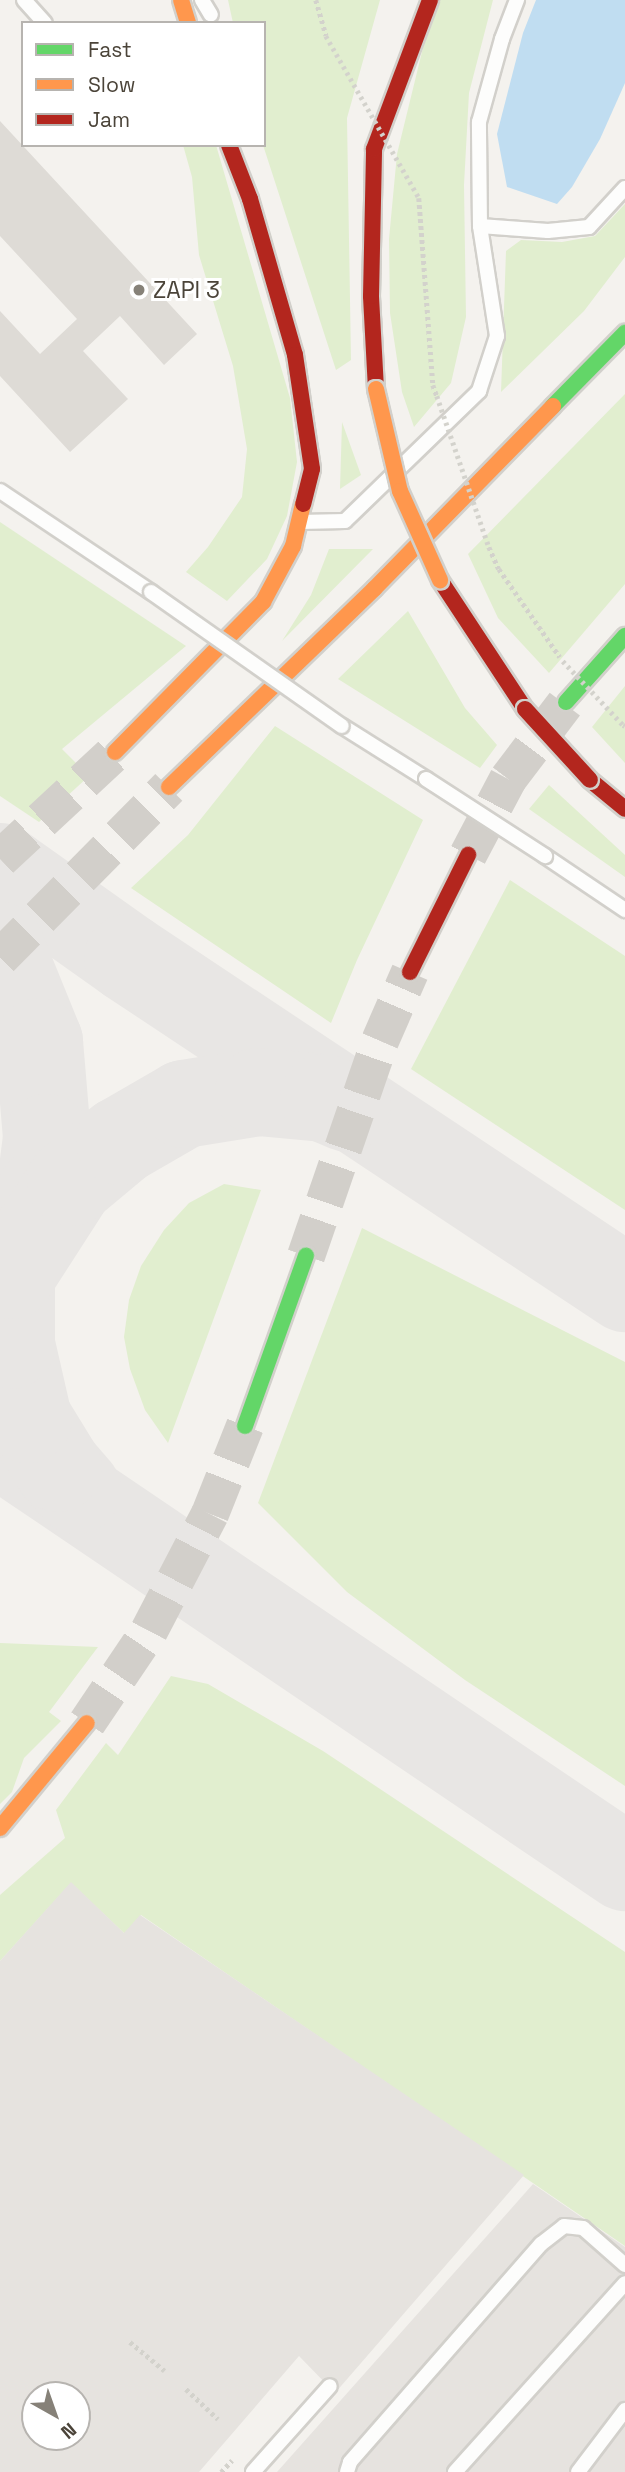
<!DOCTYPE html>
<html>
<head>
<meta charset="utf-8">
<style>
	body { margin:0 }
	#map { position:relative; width:625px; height:2472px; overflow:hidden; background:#f4f2ee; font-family:"Space Grotesk",sans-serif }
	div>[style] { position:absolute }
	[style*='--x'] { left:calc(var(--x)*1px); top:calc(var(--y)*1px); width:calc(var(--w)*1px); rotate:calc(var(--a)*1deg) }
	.green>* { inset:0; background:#e1eecf }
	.parking>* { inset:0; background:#e6e3df }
	.water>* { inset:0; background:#c0ddf1 }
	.taxiway>* { height:88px; margin:-44px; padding:0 44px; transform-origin:44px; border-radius:44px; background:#e8e6e4 }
	.building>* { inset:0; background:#dedbd6 }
	.secondary-tunnel>* { height:38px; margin-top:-19px; transform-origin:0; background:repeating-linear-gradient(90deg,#d2cfca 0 38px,transparent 0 57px) }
	.primary-tunnel>* { height:38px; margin-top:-19px; transform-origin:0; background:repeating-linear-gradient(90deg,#d2cfca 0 38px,transparent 0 57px) }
	.path>* { height:4.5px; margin-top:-2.25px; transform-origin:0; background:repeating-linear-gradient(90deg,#d3d2cc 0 3.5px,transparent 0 7px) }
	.roads { filter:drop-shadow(2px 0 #d2d0cb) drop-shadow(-2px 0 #d2d0cb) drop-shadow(0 2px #d2d0cb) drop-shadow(0 -2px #d2d0cb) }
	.lane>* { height:14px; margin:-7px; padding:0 7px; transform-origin:7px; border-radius:7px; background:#fdfdfc }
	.fast>* { height:16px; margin:-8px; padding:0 8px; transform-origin:8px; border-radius:8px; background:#63d668 }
	.slow>* { height:16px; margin:-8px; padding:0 8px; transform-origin:8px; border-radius:8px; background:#ff974d }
	.jam>* { height:16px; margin:-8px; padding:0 8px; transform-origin:8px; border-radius:8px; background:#b3261e }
	.path-bridge>* { height:4.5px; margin-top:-2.25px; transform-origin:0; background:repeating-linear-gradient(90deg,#d3d2cc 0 3.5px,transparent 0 7px) }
	.bridges { filter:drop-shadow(2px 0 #d2d0cb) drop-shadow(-2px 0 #d2d0cb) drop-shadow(0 2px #d2d0cb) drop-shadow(0 -2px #d2d0cb) }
	.lane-bridge>* { height:14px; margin:-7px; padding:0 7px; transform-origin:7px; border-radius:7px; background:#fdfdfc }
	.slow-bridge>* { height:16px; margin:-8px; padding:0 8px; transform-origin:8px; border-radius:8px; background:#ff974d }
	.jam-bridge>* { height:16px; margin:-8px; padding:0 8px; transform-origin:8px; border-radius:8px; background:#b3261e }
	.dots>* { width:19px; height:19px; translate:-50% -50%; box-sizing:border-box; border:4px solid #fff; border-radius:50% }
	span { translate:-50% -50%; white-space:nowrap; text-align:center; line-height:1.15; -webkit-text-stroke:6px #fff; paint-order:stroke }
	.poi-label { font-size:23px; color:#4b4439 }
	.left { translate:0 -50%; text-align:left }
	.legend { position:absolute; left:21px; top:21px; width:245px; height:126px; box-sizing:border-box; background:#fff; border:2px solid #b7b4b0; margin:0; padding:9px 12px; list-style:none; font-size:21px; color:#4b4439 }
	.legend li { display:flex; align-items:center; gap:14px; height:35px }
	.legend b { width:35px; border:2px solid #b7b4b0 }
	.north { position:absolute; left:21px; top:2381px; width:70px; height:70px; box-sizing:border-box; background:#fff; border:2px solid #b7b4b0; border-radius:50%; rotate:140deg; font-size:19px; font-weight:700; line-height:28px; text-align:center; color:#4b4439 }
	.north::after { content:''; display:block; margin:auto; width:24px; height:32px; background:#868178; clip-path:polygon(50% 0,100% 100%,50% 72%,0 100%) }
</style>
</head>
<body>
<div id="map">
	<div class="green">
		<div style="clip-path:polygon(228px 0,380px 0,347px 118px,351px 360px,336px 370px,263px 145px,264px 23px,233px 23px)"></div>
		<div style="clip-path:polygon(438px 0,493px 0,469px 93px,464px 185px,466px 317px,451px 383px,414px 427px,402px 392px,390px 313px,389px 239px,397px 154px,431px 15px)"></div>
		<div style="clip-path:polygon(183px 145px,216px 145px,290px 398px,297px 462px,287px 516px,267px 559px,227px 601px,186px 572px,208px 547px,242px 497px,247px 449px,233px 366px,199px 255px,192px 177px)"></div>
		<div style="clip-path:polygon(625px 204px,625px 257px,584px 311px,501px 392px,506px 251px,521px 240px,562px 242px,595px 236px)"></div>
		<div style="clip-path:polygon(625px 394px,625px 584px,549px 673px,498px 618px,468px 554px)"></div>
		<div style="clip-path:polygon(342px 422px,361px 475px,340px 489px)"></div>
		<div style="clip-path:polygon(0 522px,186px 646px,62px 749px,89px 776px,39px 822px,0 796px)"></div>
		<div style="clip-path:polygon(329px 549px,373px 549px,282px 641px,311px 595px)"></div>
		<div style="clip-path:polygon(408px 611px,465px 708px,497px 745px,480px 768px,338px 679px)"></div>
		<div style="clip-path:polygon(625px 686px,625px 763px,592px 727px)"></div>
		<div style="clip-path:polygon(275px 726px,423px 820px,357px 960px,331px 1023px,131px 888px,188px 835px)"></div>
		<div style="clip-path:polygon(549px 785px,625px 855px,625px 877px,529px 809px)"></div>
		<div style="clip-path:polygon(510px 880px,625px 956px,625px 1210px,411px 1069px)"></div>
		<div style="clip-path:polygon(224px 1184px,261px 1190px,168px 1443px,145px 1410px,130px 1369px,124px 1337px,129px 1300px,141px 1266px,164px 1230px,189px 1203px)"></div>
		<div style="clip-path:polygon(362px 1228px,625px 1362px,625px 1786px,465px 1680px,347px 1592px,258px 1503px)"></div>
		<div style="clip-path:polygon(0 1643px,98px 1647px,49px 1712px,61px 1721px,24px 1758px,12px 1792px,0 1804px)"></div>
		<div style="clip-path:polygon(171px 1676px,208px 1684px,323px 1751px,625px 1952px,625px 2246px,141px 1915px,125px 1934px,71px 1883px,0 1961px,0 1895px,65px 1838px,56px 1810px,106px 1743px,118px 1755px)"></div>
	</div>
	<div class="parking">
		<div style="clip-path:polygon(evenodd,71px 1882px,124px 1933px,140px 1915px,524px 2175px,335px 2393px,299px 2356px,199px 2472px,0 2472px,0 1961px,71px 1882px,35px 2395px,77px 2395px,77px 2437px,35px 2437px,35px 2395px)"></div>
		<div style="clip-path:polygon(533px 2184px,625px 2247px,625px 2472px,277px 2472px)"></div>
	</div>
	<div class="water">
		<div style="clip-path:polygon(536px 0,625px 0,625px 83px,600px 139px,572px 187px,557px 204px,507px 187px,497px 134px,523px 33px)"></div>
	</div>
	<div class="taxiway">
		<div style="--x:0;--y:867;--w:157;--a:35.4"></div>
		<div style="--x:128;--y:958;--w:597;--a:33.58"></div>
		<div style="--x:0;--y:946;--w:104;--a:67.9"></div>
		<div style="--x:39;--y:1042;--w:96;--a:85.2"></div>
		<div style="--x:47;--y:1138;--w:55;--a:97.3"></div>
		<div style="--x:40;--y:1193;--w:52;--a:109.1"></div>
		<div style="--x:0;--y:1444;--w:755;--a:34.09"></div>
		<div style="--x:77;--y:1490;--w:29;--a:-131"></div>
		<div style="--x:58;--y:1468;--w:57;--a:-121.5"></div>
		<div style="--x:28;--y:1419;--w:76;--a:-102.9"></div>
		<div style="--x:11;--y:1345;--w:70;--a:-90"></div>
		<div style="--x:11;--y:1275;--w:111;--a:-57.2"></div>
		<div style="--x:71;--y:1182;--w:64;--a:-39.9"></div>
		<div style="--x:120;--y:1141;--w:74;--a:-30"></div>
		<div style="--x:184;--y:1104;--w:76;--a:-9.1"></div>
		<div style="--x:259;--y:1092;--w:65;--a:5.3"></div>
		<div style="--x:324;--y:1098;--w:25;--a:23"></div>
	</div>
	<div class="building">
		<div style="clip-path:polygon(0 121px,197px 334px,164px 365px,120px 316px,83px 351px,128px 399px,70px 452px,0 376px,0 311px,40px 354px,77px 319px,0 236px)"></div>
	</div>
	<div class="secondary-tunnel">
		<div style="--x:468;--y:855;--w:86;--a:-62.2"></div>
		<div style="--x:508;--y:779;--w:94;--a:-52.8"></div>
		<div style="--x:0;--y:859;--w:157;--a:-42.9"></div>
		<div style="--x:306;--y:1256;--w:227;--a:-71"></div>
		<div style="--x:380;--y:1041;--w:75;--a:-66.5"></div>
		<div style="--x:87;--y:1723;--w:111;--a:-56"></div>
		<div style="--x:149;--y:1631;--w:132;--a:-62.5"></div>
		<div style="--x:210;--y:1514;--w:95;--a:-68.3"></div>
	</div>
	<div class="primary-tunnel">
		<div style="--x:0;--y:958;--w:240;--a:-45.3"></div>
	</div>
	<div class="path">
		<div style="--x:316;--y:0;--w:37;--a:74"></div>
		<div style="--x:419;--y:198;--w:188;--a:85.7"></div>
		<div style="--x:433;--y:385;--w:12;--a:70"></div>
		<div style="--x:489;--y:547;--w:24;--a:66"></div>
		<div style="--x:499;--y:569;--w:107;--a:55.3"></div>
		<div style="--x:623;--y:725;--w:2;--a:27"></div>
		<div style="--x:130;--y:2342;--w:45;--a:39.6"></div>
		<div style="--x:186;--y:2389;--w:44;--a:43.2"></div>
		<div style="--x:221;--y:2472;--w:16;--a:-47"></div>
	</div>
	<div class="roads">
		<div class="lane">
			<div style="--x:24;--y:0;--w:31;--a:48"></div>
			<div style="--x:202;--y:0;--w:17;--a:59"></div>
			<div style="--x:480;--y:226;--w:68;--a:4.2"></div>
			<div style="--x:548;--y:231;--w:41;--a:-5.6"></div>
			<div style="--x:589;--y:227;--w:53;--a:-47.3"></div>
			<div style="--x:0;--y:491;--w:182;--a:33.8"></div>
			<div style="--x:300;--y:522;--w:45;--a:-1.3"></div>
			<div style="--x:345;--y:521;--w:187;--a:-44.1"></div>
			<div style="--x:479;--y:391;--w:58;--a:-71.9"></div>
			<div style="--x:497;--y:336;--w:111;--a:-98.8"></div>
			<div style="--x:480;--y:226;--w:104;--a:-90.6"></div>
			<div style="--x:479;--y:122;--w:86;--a:-74.5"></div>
			<div style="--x:502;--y:39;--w:42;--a:-69"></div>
			<div style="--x:342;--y:726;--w:99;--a:32.2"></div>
			<div style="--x:545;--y:856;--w:97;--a:34"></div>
			<div style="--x:253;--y:2472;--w:115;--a:-48.2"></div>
			<div style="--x:347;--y:2472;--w:10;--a:-73"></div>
			<div style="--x:350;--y:2462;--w:290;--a:-48.8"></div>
			<div style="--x:541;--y:2244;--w:29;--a:-38"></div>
			<div style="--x:564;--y:2226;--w:19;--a:6"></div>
			<div style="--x:583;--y:2228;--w:56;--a:41.4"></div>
			<div style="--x:455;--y:2472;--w:254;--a:-48"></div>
			<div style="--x:578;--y:2472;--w:78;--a:-52.8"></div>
		</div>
		<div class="fast">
			<div style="--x:553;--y:406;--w:103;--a:-45.4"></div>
			<div style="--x:566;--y:702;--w:89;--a:-48.2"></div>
			<div style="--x:245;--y:1426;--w:181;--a:-70.3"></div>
		</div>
		<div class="slow">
			<div style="--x:181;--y:0;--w:24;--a:73"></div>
			<div style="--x:115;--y:752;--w:211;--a:-45.4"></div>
			<div style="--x:263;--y:602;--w:64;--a:-61.8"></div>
			<div style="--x:293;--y:546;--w:43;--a:-76.6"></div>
			<div style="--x:169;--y:787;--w:285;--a:-44"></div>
			<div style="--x:374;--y:589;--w:256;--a:-45.6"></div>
			<div style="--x:0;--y:1828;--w:136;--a:-50.4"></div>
		</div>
		<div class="jam">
			<div style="--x:229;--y:145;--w:58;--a:68.7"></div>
			<div style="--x:250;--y:199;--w:162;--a:73.9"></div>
			<div style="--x:295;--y:355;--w:115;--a:81.5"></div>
			<div style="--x:312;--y:469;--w:36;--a:104"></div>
			<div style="--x:376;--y:389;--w:93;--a:-93.1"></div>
			<div style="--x:371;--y:296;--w:147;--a:-88.8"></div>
			<div style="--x:374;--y:149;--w:159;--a:-69.4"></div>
			<div style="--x:440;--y:580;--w:154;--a:56.6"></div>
			<div style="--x:590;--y:780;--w:45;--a:39.6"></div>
			<div style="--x:410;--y:972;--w:131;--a:-63.6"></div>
		</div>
	</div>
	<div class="path-bridge">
		<div style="--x:326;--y:36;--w:187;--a:60.1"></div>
		<div style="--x:437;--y:396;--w:160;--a:71"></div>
		<div style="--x:563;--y:661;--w:88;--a:46.8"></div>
	</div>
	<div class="bridges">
		<div class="lane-bridge">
			<div style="--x:151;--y:592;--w:233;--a:35.1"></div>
			<div style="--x:426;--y:779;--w:142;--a:32.9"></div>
		</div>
		<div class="slow-bridge">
			<div style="--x:376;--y:389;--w:105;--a:76.8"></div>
			<div style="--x:400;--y:491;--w:98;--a:65.8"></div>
		</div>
		<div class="jam-bridge">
			<div style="--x:525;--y:709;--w:96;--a:47.5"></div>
		</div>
	</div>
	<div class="dots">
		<div style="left:139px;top:290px;background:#868178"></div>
	</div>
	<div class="poi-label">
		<span class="left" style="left:153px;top:290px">ZAPI 3</span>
	</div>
	<ul class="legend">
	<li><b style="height:9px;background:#63d668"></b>Fast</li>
	<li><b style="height:9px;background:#ff974d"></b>Slow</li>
	<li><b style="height:9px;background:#b3261e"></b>Jam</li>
	</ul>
	<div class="north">N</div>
</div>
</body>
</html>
